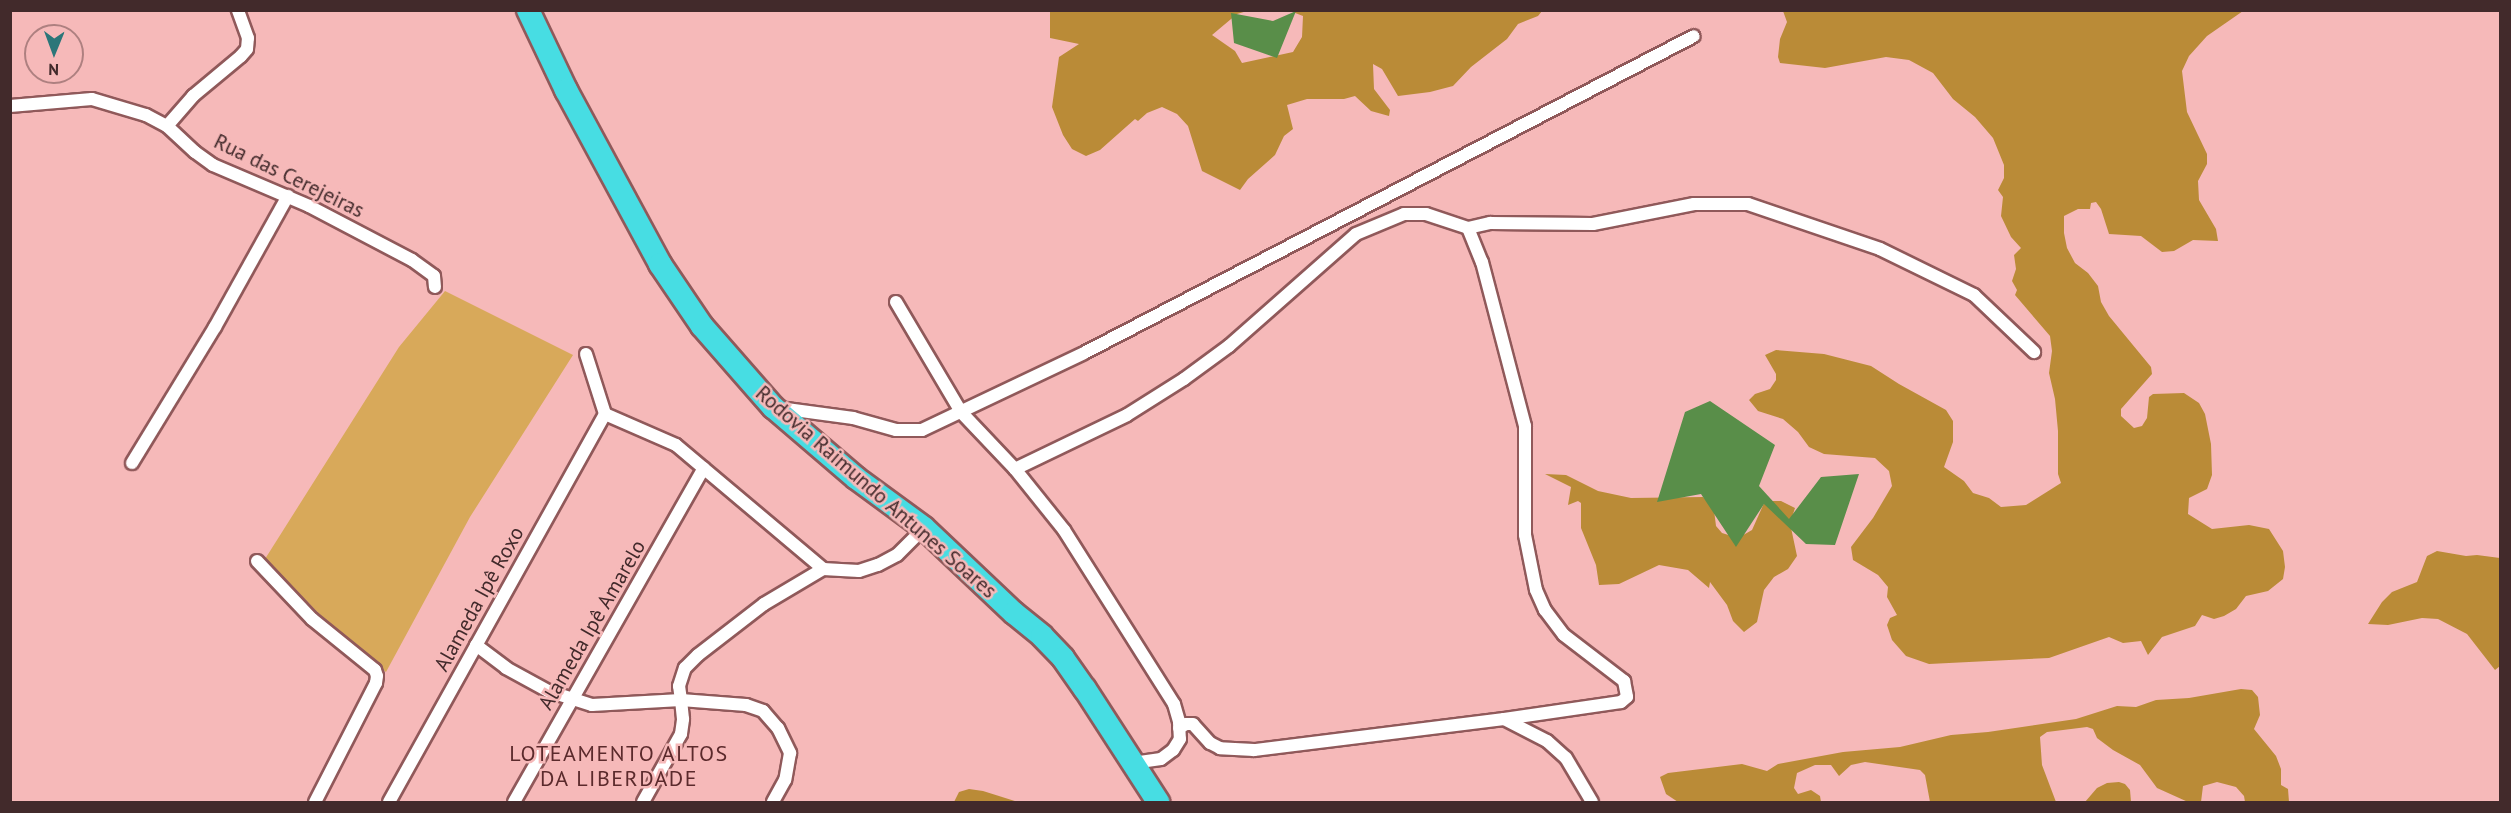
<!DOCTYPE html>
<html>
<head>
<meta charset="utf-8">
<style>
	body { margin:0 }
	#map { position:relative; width:2511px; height:813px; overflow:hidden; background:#f6b9b9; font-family:"PT Sans",sans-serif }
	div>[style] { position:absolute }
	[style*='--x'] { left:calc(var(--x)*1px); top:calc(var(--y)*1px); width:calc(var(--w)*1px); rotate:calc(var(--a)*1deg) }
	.green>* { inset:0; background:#d8a95a }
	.forest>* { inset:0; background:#ba8b37 }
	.water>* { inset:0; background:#598e49 }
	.roads { filter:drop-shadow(2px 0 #90595a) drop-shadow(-2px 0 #90595a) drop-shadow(0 2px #90595a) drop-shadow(0 -2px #90595a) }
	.street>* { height:12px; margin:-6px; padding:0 6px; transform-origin:6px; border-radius:6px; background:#fff }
	.highway>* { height:22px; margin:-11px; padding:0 11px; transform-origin:11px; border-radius:11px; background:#47dde3 }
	span { translate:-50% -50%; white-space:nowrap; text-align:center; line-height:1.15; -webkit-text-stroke:5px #f6b9b9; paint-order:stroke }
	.street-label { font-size:21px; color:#422a2b }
	.neighbourhood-label { font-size:22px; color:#5b2a2c; letter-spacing:1.5px }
	.frame { position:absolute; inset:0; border:12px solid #422a2b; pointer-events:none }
	.north { position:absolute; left:24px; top:24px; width:60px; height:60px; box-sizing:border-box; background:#f6b9b9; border:2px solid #ae8080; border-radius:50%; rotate:181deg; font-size:16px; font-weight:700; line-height:24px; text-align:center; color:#422a2b }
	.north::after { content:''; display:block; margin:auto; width:21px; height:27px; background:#2c7679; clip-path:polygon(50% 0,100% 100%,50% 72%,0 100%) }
</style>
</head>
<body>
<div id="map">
	<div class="green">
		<div style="clip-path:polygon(445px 291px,573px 355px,470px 517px,386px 672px,347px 642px,265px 559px,399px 347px)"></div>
	</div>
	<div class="forest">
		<div style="clip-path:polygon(1050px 11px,1247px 11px,1237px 14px,1212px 35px,1235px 51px,1242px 63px,1293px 52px,1302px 37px,1303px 16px,1290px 11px,1542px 11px,1538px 16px,1518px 24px,1507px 39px,1471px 67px,1453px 86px,1430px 92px,1398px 96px,1382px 69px,1373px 64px,1374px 89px,1390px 110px,1389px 116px,1371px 111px,1355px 96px,1344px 99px,1307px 99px,1287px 105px,1293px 129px,1284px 136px,1275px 155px,1248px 179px,1240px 190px,1202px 171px,1188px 126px,1177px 114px,1162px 107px,1147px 113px,1138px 121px,1135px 119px,1100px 150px,1086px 156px,1072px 149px,1063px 135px,1052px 107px,1059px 57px,1079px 44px,1050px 38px)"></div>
		<div style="clip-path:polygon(1783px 11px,2243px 11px,2207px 36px,2189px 56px,2182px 71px,2187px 112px,2207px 154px,2207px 164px,2198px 181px,2199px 200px,2216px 229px,2218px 241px,2193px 240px,2174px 251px,2162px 252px,2141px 236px,2109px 234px,2101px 209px,2096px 202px,2091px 203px,2090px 209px,2078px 209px,2064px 216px,2064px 233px,2067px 248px,2075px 263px,2088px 273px,2098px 286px,2101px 302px,2109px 316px,2151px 367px,2152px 374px,2121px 409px,2121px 416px,2134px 428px,2142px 426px,2147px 418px,2149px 397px,2153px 394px,2184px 393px,2199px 403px,2205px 414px,2211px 444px,2212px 475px,2207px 489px,2189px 498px,2188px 514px,2212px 529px,2249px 525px,2269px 529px,2283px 551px,2285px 567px,2283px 579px,2268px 591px,2246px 596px,2236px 609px,2224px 616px,2214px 619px,2202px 615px,2195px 626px,2162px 637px,2148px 655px,2141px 641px,2123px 643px,2109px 637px,2049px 658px,1929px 664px,1906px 656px,1892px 640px,1887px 625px,1890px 618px,1897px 615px,1887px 597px,1888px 587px,1878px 575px,1853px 560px,1851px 547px,1873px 518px,1892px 486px,1889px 471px,1875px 458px,1824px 454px,1809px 447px,1798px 432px,1783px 419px,1758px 411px,1749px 400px,1755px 394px,1770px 389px,1776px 380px,1776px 374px,1765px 355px,1776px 350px,1824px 354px,1871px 366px,1899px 384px,1946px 410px,1953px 421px,1953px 442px,1944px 467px,1964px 481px,1973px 493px,1989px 498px,2001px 507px,2026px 505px,2061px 483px,2058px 474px,2058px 431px,2055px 399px,2049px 373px,2052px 351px,2050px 336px,2015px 295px,2017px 290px,2012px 281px,2016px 269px,2014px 255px,2021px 248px,2011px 237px,2001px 216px,2003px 197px,1998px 190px,2004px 178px,2004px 165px,1993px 138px,1975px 117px,1953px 99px,1933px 73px,1909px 60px,1886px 57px,1825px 68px,1780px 63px,1778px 57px,1780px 39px,1787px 22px)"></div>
		<div style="clip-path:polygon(1545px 474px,1566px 475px,1598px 491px,1631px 498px,1703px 497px,1714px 510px,1716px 526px,1722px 533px,1738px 538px,1752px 530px,1765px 501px,1781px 501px,1795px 508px,1790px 523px,1797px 556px,1788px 569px,1774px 577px,1764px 590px,1757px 622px,1744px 632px,1733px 621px,1727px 605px,1710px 582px,1709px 588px,1688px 570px,1659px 565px,1619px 584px,1599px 585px,1596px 565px,1581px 528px,1581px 503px,1578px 501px,1568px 505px,1571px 487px)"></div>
		<div style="clip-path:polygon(2437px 551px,2466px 556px,2477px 555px,2500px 558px,2500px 666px,2495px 670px,2467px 634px,2438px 619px,2422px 618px,2388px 625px,2368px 624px,2382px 602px,2392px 592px,2417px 582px,2427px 556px)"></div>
		<div style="clip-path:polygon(2241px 689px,2252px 690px,2258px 697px,2260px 715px,2254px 729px,2276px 756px,2281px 769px,2281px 785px,2288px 789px,2289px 802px,2245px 802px,2244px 796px,2236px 787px,2217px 782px,2203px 786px,2201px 802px,2188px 802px,2157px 788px,2140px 765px,2113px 750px,2097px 738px,2093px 729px,2087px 727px,2047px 732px,2040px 737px,2042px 765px,2056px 802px,1930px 802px,1925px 775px,1920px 770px,1865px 762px,1851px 765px,1839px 776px,1831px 765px,1815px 765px,1797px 773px,1794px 788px,1798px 794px,1811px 790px,1820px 796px,1821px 802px,1678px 802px,1666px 794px,1660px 777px,1668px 773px,1742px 764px,1767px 771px,1778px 764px,1843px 752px,1900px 747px,1951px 735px,1988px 732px,2076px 719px,2117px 706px,2136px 707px,2156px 700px,2189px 698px)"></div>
		<div style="clip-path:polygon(2119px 782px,2125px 784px,2130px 790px,2131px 802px,2085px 802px,2097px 788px,2107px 783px)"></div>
		<div style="clip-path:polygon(969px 789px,983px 791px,1018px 802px,954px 802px,959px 792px)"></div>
	</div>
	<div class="water">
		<div style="clip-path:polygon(1296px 11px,1277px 58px,1234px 43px,1231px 13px,1273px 21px)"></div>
		<div style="clip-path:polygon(1710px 401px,1775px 445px,1759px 486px,1789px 519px,1821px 477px,1859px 474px,1835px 545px,1806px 544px,1764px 504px,1736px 547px,1701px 494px,1657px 502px,1685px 412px)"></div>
	</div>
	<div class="roads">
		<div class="street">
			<div style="--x:10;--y:106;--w:82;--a:-4.9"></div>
			<div style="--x:92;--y:99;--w:56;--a:16.5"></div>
			<div style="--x:146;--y:115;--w:24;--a:28"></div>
			<div style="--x:167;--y:126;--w:38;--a:43"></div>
			<div style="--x:195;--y:152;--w:22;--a:36"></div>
			<div style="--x:213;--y:165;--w:104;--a:23.1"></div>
			<div style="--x:309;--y:206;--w:116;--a:27.7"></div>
			<div style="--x:412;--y:260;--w:27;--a:36"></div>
			<div style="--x:434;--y:276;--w:11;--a:85"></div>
			<div style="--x:167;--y:126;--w:40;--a:-49"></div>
			<div style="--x:193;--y:96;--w:62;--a:-39.8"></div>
			<div style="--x:241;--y:56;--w:9;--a:-49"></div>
			<div style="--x:247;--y:49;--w:11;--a:-85"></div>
			<div style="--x:248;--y:38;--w:30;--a:-110"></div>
			<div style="--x:1468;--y:228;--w:23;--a:-13"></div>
			<div style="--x:1490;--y:223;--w:103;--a:0.6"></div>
			<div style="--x:1593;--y:224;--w:103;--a:-11.2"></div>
			<div style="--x:1694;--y:204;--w:54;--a:0"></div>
			<div style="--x:1748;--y:204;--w:139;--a:18.8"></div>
			<div style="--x:1880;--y:249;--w:105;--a:26.1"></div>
			<div style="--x:1974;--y:295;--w:83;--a:43.5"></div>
			<div style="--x:896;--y:302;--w:128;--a:59.4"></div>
			<div style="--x:961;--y:412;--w:79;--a:46.5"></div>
			<div style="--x:1015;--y:469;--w:78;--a:51.2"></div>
			<div style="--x:1064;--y:530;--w:206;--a:57.7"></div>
			<div style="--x:1174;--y:704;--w:19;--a:74"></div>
			<div style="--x:1179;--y:722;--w:17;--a:87"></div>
			<div style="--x:1180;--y:739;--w:13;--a:122"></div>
			<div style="--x:1173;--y:750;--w:15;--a:143"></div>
			<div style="--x:1161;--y:759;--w:27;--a:172"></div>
			<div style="--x:586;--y:354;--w:63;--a:72.4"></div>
			<div style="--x:605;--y:414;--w:77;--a:23.6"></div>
			<div style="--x:676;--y:445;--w:192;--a:40.1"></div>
			<div style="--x:779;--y:408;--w:75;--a:7.7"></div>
			<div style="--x:853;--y:418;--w:45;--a:15.6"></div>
			<div style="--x:896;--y:430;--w:26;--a:0"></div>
			<div style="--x:922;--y:430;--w:179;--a:-25.4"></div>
			<div style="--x:1084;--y:353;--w:687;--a:-27.46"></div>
			<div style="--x:132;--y:463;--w:159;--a:-58.6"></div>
			<div style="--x:215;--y:327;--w:150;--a:-60.9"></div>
			<div style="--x:1015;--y:469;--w:124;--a:-25.7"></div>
			<div style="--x:1127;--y:415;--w:67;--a:-32.3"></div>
			<div style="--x:1184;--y:379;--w:56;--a:-36.3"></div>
			<div style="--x:1229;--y:346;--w:169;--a:-41.4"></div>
			<div style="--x:1356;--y:234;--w:52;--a:-22.6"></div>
			<div style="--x:1404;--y:214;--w:22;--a:0"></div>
			<div style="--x:1426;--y:214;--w:44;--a:18.4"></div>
			<div style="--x:1468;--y:228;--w:37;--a:68"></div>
			<div style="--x:1482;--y:262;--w:170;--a:75.3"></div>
			<div style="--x:1525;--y:426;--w:109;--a:90"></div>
			<div style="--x:1525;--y:535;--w:56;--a:78.7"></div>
			<div style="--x:1536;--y:590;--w:22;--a:66"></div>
			<div style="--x:1545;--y:610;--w:31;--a:53"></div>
			<div style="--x:1564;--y:635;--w:76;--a:37.5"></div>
			<div style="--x:1624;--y:681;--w:16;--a:79"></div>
			<div style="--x:1627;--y:697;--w:8;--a:140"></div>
			<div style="--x:1621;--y:702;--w:118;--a:171.7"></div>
			<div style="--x:1504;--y:719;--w:252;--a:172.9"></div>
			<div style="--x:1254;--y:750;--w:34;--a:-177"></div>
			<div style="--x:1220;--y:748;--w:11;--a:-153"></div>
			<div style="--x:1210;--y:743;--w:25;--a:-132"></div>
			<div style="--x:1193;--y:724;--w:7;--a:180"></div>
			<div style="--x:1186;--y:724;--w:8;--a:150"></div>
			<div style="--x:257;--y:561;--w:80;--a:46.5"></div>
			<div style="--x:312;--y:619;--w:81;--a:39"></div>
			<div style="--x:375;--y:670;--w:6;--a:72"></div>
			<div style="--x:377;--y:676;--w:7;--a:98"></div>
			<div style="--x:376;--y:683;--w:134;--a:117.1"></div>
			<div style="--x:476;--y:645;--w:38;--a:37"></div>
			<div style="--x:506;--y:668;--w:48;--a:28.7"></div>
			<div style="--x:548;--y:691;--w:46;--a:17.7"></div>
			<div style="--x:592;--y:705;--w:89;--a:-3.2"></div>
			<div style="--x:681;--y:700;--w:14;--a:-98"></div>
			<div style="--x:679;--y:686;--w:19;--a:-72"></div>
			<div style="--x:685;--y:668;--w:18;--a:-45"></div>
			<div style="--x:698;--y:655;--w:83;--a:-37.7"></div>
			<div style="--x:764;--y:604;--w:69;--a:-30.7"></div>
			<div style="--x:823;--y:569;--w:36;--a:3"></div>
			<div style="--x:859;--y:571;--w:20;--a:-18"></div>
			<div style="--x:878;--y:565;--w:21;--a:-28"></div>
			<div style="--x:897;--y:555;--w:38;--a:-45"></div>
			<div style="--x:1504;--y:719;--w:48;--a:27.1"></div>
			<div style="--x:1547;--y:741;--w:25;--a:42"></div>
			<div style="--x:1566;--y:758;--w:51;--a:59.4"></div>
			<div style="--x:389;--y:802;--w:444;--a:-60.9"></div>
			<div style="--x:514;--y:802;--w:384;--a:-60.4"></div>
			<div style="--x:643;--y:802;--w:78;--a:-60.8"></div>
			<div style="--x:681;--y:734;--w:15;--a:-82"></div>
			<div style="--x:683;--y:719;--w:19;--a:-96"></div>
			<div style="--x:681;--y:700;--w:65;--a:4.4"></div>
			<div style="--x:746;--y:705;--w:18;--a:19"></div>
			<div style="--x:763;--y:711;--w:23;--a:49"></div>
			<div style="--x:778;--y:728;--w:28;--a:64"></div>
			<div style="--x:790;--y:753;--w:27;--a:100"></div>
			<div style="--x:785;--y:780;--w:25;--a:119"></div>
		</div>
		<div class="highway">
			<div style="--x:528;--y:10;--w:89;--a:64.6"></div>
			<div style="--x:566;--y:90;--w:198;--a:61.6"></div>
			<div style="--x:660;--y:264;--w:75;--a:55.9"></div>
			<div style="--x:702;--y:326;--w:108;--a:48.8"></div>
			<div style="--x:773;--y:407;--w:109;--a:40.5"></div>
			<div style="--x:856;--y:478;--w:84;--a:36.3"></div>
			<div style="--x:924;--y:528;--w:124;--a:43.4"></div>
			<div style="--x:1014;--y:613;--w:36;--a:39"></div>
			<div style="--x:1042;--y:636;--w:30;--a:46"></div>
			<div style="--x:1063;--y:658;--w:38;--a:55"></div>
			<div style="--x:1085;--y:689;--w:135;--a:57.1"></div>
		</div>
	</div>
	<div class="street-label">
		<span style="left:289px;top:176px;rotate:26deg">Rua das Cerejeiras</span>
		<span style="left:876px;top:492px;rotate:41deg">Rodovia Raimundo Antunes Soares</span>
		<span style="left:479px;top:599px;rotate:-61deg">Alameda Ipê Roxo</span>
		<span style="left:592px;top:625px;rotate:-60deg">Alameda Ipê Amarelo</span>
	</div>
	<div class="neighbourhood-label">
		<span style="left:619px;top:766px">LOTEAMENTO ALTOS<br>DA LIBERDADE</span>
	</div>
	<div class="frame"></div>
	<div class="north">N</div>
</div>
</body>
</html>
